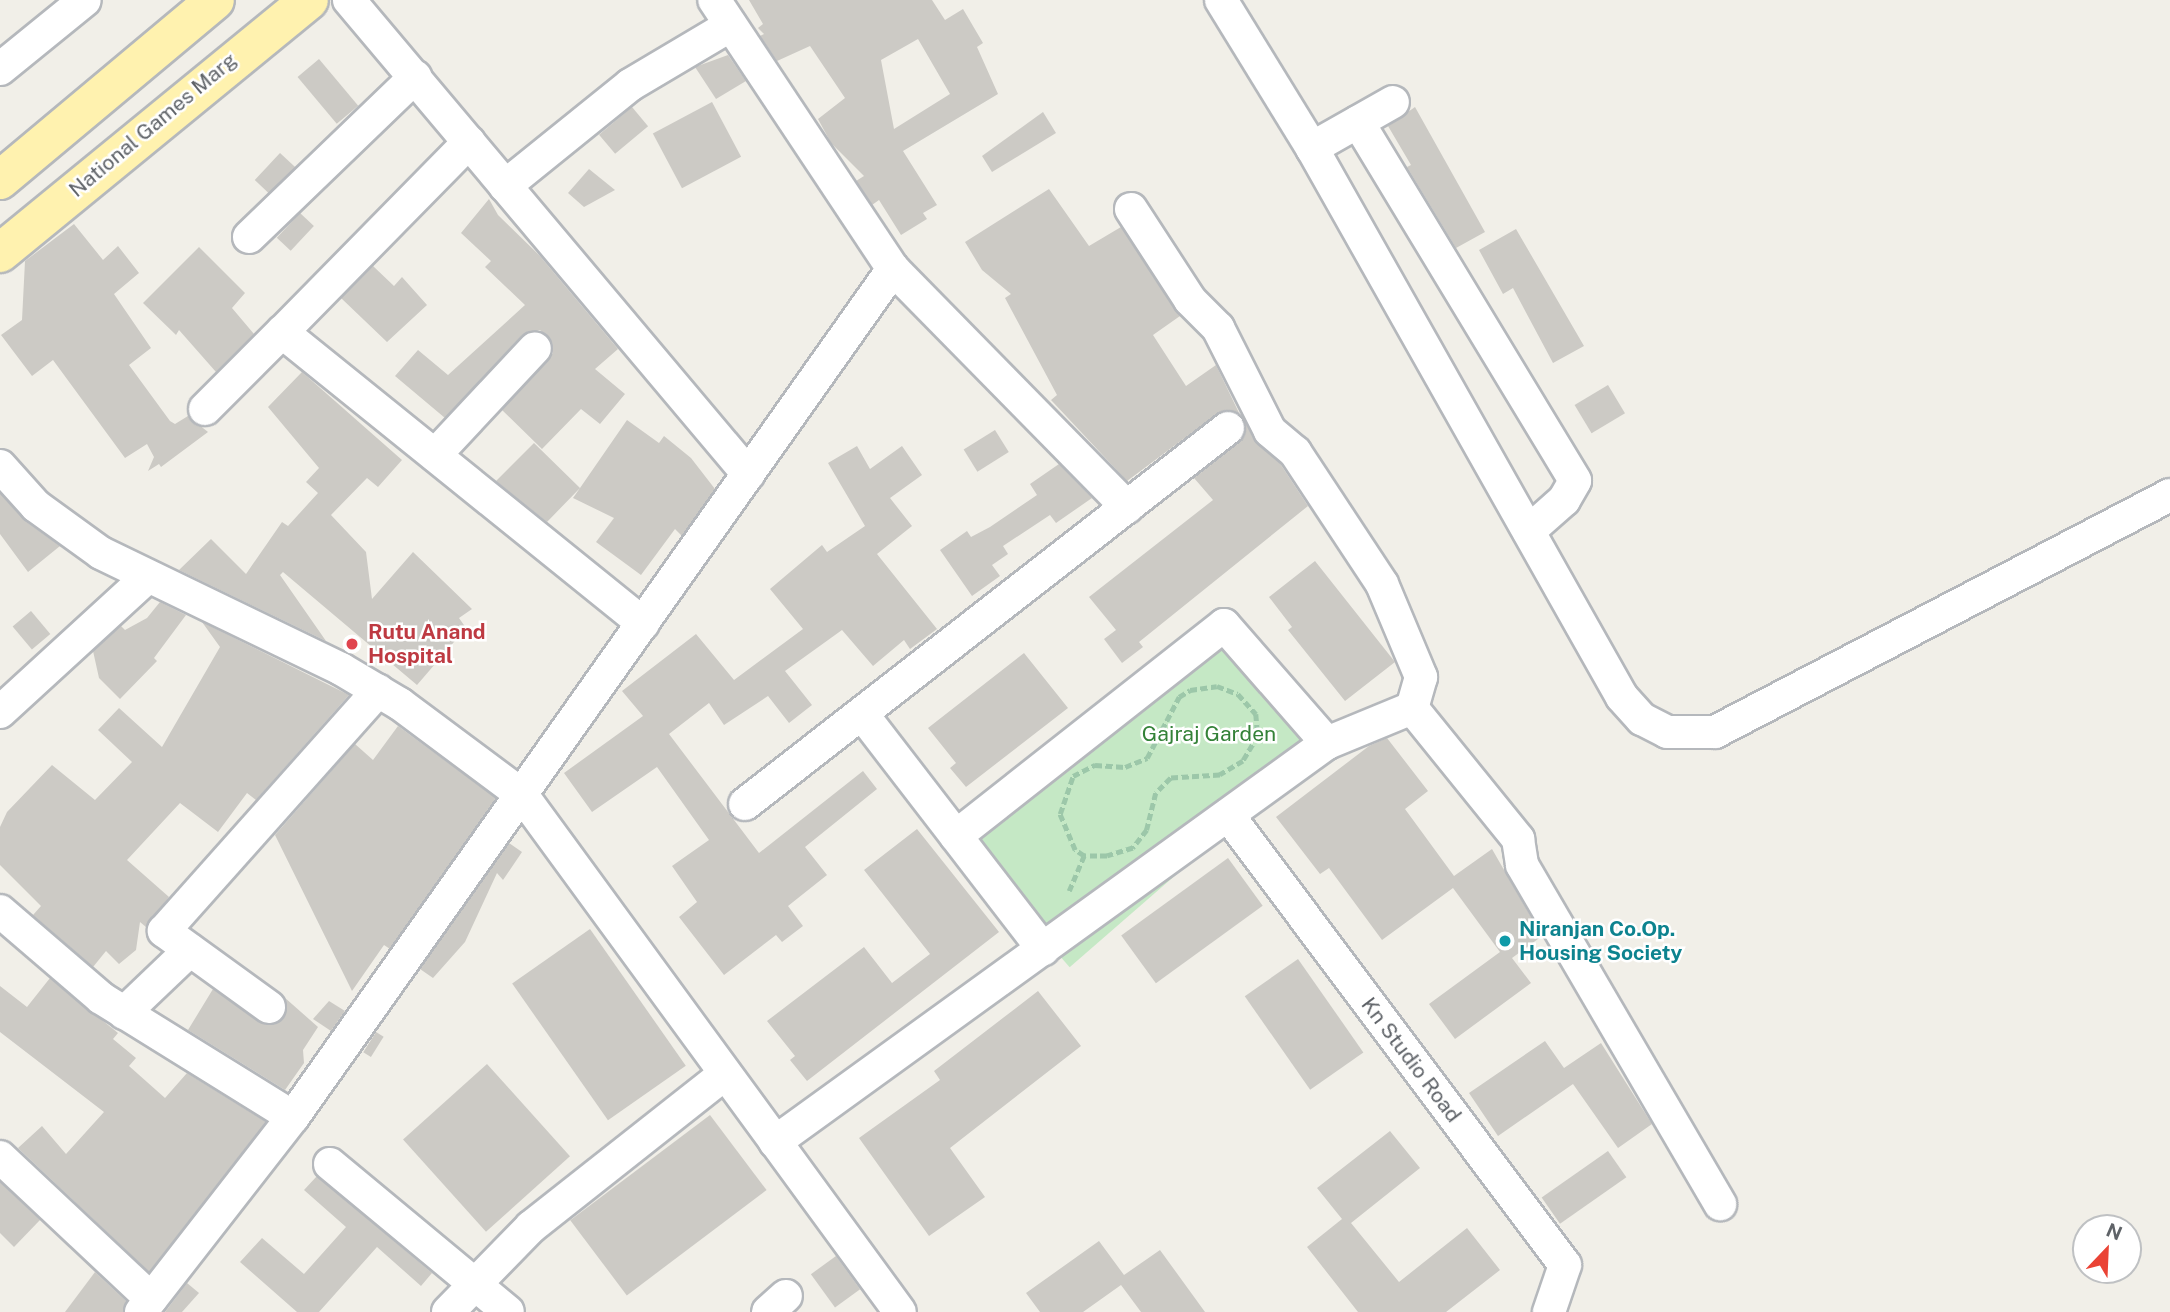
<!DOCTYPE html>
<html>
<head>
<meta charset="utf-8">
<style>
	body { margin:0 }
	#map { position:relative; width:2170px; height:1312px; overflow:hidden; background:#f1efe8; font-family:"Public Sans",sans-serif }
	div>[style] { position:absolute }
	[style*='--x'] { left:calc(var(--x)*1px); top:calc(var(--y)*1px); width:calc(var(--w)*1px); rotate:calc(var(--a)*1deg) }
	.green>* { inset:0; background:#c5e8c5; transform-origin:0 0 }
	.building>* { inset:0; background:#cccac5; transform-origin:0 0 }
	.path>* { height:4.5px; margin-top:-2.25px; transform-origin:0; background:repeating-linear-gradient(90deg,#9cc7a9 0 7px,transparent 0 10.5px) }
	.roads { filter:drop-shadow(2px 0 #b5b8bc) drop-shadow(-2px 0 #b5b8bc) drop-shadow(0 2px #b5b8bc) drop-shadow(0 -2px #b5b8bc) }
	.minor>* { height:32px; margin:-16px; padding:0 16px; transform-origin:16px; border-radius:16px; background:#fff }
	.major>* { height:38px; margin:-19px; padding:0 19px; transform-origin:19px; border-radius:19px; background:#fff2af }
	.dots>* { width:19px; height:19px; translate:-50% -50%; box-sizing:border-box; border:4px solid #fff; border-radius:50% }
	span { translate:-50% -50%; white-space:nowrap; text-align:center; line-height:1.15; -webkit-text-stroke:5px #fff; paint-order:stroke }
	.street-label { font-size:21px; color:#5f6368 }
	.health-label { font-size:21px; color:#be3a42; font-weight:700 }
	.left { translate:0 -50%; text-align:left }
	.park-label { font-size:21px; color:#348238 }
	.culture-label { font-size:21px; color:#0d838f; font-weight:700 }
	.north { position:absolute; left:2072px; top:1214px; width:70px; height:70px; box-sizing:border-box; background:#fff; border:2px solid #bfc1c3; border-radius:50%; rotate:23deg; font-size:19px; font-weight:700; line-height:28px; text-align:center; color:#5f6368 }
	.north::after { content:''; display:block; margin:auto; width:24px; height:32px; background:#ea4335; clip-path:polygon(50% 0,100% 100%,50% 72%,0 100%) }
</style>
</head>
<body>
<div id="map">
	<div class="green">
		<div style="left:1224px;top:625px;width:157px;height:341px;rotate:49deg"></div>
	</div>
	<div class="building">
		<div style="clip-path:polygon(evenodd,749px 0,932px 0,945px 20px,963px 9px,983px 43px,977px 47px,998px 94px,903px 151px,937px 205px,923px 213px,927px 219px,901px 235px,879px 200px,872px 205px,856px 181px,864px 176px,831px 143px,818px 119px,845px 98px,810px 46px,777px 61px,760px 36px,764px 34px,758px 28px,763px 24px,749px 0,918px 39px,950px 94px,894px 129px,881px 60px,918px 39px)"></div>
		<div style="clip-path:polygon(728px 55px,746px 81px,716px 99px,695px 67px)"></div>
		<div style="left:319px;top:59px;width:61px;height:28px;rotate:50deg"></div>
		<div style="left:712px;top:102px;width:62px;height:67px;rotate:62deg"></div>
		<div style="left:632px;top:107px;width:25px;height:43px;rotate:50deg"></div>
		<div style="clip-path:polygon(1415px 107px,1485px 232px,1456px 248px,1407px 167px,1411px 165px,1388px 126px)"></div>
		<div style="clip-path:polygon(1043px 112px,1056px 133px,992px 172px,982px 156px)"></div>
		<div style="left:280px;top:153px;width:21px;height:37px;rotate:43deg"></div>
		<div style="clip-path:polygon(589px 169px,615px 190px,584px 207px,568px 193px)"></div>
		<div style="clip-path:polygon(1049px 189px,1089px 246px,1121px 227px,1180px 316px,1153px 335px,1186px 386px,1216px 365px,1240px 415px,1226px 410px,1217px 414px,1127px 481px,1051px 400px,1057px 395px,1005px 298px,1011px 294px,982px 270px,965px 242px)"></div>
		<div style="clip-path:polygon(489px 199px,498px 215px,539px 255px,618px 349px,595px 369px,625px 394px,600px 424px,581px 409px,542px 449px,502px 410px,553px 353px,552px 342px,540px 330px,522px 335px,445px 418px,395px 376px,418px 350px,448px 375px,525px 305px,485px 267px,491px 261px,461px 233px)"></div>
		<div style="left:300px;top:213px;width:19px;height:34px;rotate:43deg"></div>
		<div style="clip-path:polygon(74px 224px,103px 260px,118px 246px,139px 273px,114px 294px,151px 348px,129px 365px,170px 421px,175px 424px,188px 416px,208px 432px,161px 467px,159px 464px,148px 471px,154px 457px,147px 444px,125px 458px,53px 360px,32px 376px,1px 335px,22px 320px,25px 261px)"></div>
		<div style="clip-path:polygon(1516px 229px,1584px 346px,1553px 363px,1513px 288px,1503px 294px,1479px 250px)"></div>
		<div style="clip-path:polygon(199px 247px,245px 293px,232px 308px,254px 334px,216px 372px,179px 330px,176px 335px,143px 303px)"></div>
		<div style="clip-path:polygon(373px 266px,394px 286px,402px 277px,427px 305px,387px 342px,341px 298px)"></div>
		<div style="clip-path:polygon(302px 372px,402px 460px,378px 487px,367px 478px,331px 515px,366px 552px,372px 599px,413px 552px,472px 609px,459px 618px,466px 628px,417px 685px,283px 572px,280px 575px,326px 641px,179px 570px,211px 539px,246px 574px,282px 522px,288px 526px,318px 493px,306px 482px,319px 468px,268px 407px)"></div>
		<div style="left:1608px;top:385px;width:33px;height:39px;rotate:59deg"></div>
		<div style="clip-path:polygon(627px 420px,659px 443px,664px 436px,691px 458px,715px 489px,682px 536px,675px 529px,641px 575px,596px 542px,614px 518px,573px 498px,580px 488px,547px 522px,496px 481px,534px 443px,580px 488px)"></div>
		<div style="clip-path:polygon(1245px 421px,1254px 440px,1279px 462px,1308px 506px,1139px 642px,1143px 647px,1122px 663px,1104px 639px,1116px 630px,1089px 597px,1213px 500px,1194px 478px,1240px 442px)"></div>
		<div style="left:995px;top:430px;width:26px;height:37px;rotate:58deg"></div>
		<div style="clip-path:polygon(857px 446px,870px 469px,902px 446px,922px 475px,890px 498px,912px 526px,877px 554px,937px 629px,910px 649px,904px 640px,873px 666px,842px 630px,785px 671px,812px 705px,789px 723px,768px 696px,724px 725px,709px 703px,669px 734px,759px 853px,863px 771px,877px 789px,805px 847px,827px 875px,788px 906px,803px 926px,782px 942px,776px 935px,724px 975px,679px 917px,697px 902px,672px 866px,709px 840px,657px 767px,592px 812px,564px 773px,643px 716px,622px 691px,696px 634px,734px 680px,803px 629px,770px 589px,822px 545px,827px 552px,865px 526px,828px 463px)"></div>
		<div style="clip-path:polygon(1059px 464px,1092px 498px,1056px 523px,1050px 515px,1003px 546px,1008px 554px,992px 565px,1000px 576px,972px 596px,940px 550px,967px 531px,971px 537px,990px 527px,1037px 495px,1030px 484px)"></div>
		<div style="clip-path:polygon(0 493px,25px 521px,60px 546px,28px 572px,0 534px)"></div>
		<div style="clip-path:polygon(1315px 561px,1395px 662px,1345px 701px,1288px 630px,1292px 627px,1269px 597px)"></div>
		<div style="clip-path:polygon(160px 602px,186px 615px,154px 658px,157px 661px,120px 699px,99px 678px,93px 651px,121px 626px,125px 630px,147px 618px)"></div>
		<div style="left:31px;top:611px;width:30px;height:24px;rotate:50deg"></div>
		<div style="clip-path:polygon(202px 622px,349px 695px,256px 800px,247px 793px,218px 832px,180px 803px,127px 860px,169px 897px,146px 927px,140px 922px,136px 950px,119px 964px,106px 951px,93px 967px,33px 915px,41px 906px,0 865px,0 827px,7px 812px,52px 765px,95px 800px,132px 762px,98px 730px,119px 708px,162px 747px,220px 647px)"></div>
		<div style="clip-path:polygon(1024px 653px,1068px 708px,966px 787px,950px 768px,956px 763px,928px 728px)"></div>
		<div style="clip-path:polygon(398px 726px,496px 798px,390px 949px,384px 945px,352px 991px,275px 835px,355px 744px,373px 760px)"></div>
		<div style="clip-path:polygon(1387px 738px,1428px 791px,1405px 809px,1454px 876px,1492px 849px,1542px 936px,1512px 958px,1531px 983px,1455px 1039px,1429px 1004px,1500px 952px,1453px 888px,1382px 940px,1329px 868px,1320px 874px,1276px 817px,1369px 746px)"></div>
		<div style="clip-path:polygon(917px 829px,999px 932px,807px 1081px,790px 1060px,795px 1056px,767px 1021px,864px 947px,892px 983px,930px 954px,864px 870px)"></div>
		<div style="clip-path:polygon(509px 843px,522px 852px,503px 880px,497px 873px,465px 942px,433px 978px,420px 969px)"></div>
		<div style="left:1228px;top:858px;width:59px;height:132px;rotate:54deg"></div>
		<div style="left:590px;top:929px;width:167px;height:95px;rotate:55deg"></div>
		<div style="left:1298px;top:959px;width:114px;height:65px;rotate:55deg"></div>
		<div style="clip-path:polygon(50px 978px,118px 1033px,113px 1039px,136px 1058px,129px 1066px,165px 1098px,187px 1073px,266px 1122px,149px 1272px,18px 1148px,42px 1126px,66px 1154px,104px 1112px,0 1032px,0 986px,27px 1007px)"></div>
		<div style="clip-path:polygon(213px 989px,266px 1025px,284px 1017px,284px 997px,318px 1027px,303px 1050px,304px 1063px,285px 1090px,188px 1030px)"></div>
		<div style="clip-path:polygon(1038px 991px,1081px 1046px,950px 1148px,985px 1197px,929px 1236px,859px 1138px,940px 1080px,934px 1071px)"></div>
		<div style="clip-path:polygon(329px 1001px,345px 1011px,331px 1031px,313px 1019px)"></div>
		<div style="left:376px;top:1032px;width:9px;height:24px;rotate:32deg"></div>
		<div style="clip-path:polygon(1545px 1041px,1564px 1068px,1601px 1043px,1652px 1124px,1618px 1148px,1573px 1084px,1498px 1136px,1469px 1093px)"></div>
		<div style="left:487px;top:1064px;width:124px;height:113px;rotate:48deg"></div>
		<div style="left:710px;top:1115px;width:94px;height:175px;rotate:53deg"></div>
		<div style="clip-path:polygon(1390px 1131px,1420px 1168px,1351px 1223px,1399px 1282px,1467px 1228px,1500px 1270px,1446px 1312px,1358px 1312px,1307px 1247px,1342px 1219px,1317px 1188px)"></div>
		<div style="left:1608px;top:1151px;width:32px;height:81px;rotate:55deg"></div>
		<div style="clip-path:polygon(317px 1176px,432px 1273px,421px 1286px,377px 1247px,319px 1312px,297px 1312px,240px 1262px,262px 1238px,304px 1274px,346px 1227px,304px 1190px)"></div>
		<div style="clip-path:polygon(0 1182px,40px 1220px,14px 1247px,0 1233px)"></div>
		<div style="clip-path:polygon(1099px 1241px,1124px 1275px,1160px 1250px,1205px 1312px,1141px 1312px,1121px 1285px,1083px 1312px,1040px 1312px,1026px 1293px)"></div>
		<div style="left:836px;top:1256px;width:41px;height:31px;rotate:54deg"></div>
		<div style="clip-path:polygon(95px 1272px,126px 1301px,123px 1312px,65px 1312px)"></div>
		<div style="clip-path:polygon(187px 1283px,199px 1293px,182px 1312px,165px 1312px)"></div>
	</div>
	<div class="path">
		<div style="--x:1217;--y:686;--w:22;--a:21"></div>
		<div style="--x:1238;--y:694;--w:27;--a:48"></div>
		<div style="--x:1256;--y:714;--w:22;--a:85"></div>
		<div style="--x:1258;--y:736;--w:29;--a:121"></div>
		<div style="--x:1243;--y:761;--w:27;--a:149"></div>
		<div style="--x:1220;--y:775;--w:49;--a:176.5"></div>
		<div style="--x:1171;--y:778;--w:21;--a:135"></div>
		<div style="--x:1156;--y:793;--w:38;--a:104"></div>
		<div style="--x:1147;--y:830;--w:23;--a:128"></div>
		<div style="--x:1133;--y:848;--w:27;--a:163"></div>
		<div style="--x:1107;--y:856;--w:23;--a:180"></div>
		<div style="--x:1084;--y:856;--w:11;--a:-146"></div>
		<div style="--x:1075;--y:850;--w:39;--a:-113"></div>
		<div style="--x:1060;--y:814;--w:40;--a:-71.1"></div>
		<div style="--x:1073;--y:776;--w:25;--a:-27"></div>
		<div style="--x:1095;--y:765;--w:30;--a:4"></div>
		<div style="--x:1125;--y:767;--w:24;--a:-22"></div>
		<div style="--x:1147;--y:758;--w:69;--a:-62.3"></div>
		<div style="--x:1179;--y:697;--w:13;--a:-32"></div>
		<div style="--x:1190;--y:690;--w:27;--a:-8"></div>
		<div style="--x:1069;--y:891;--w:38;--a:-67"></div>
	</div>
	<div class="roads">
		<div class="minor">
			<div style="--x:349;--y:0;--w:620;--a:49.91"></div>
			<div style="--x:1221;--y:0;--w:174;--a:58.4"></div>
			<div style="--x:1312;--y:148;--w:630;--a:60.55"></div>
			<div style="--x:1622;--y:697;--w:30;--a:48"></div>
			<div style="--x:1642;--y:719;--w:28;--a:27"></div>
			<div style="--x:1667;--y:732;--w:48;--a:0"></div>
			<div style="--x:1715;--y:732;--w:513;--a:-27.51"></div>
			<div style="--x:0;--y:69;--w:109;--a:-39.1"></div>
			<div style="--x:1358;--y:122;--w:419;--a:58.8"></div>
			<div style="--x:1575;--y:481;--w:22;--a:120"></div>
			<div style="--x:1564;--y:500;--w:47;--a:138.5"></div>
			<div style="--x:469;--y:142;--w:267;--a:134.5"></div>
			<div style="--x:282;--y:332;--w:464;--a:38.9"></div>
			<div style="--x:1312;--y:148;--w:93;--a:-29.6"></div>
			<div style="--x:505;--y:186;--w:161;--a:-38.9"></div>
			<div style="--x:630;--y:85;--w:117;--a:-30.7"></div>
			<div style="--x:1131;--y:209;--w:108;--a:57"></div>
			<div style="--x:1190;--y:300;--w:40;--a:45"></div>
			<div style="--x:1218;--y:328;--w:115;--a:63.2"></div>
			<div style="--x:1270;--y:431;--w:33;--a:40"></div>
			<div style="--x:1295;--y:452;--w:158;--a:56.6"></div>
			<div style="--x:1382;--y:584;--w:101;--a:67.2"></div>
			<div style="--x:1421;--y:677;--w:32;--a:106"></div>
			<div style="--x:249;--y:237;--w:231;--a:-43.9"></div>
			<div style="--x:893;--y:269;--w:334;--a:45.5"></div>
			<div style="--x:205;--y:409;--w:109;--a:-45"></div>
			<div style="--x:435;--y:455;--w:146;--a:-46.9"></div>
			<div style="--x:0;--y:466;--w:54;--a:48"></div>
			<div style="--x:36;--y:506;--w:80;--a:35.9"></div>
			<div style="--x:101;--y:553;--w:267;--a:25.8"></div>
			<div style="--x:341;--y:669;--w:69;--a:30.7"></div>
			<div style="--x:400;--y:704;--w:152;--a:36.7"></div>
			<div style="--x:522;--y:795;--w:640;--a:53.83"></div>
			<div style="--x:1412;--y:708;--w:169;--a:51"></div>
			<div style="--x:1518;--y:839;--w:26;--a:81"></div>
			<div style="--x:1522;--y:865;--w:393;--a:59.7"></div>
			<div style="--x:0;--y:712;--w:198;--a:-42.5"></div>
			<div style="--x:862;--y:714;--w:297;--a:52.4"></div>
			<div style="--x:745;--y:804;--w:612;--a:-37.9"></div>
			<div style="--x:1228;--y:815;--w:562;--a:53.17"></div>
			<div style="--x:1565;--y:1265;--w:50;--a:108.8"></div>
			<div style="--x:956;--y:836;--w:341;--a:-38.2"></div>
			<div style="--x:1224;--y:625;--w:157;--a:48.9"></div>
			<div style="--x:0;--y:911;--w:133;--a:40.7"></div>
			<div style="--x:101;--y:998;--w:226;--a:31.8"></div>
			<div style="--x:269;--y:1007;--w:130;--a:-144.1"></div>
			<div style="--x:164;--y:931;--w:322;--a:-48.3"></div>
			<div style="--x:124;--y:1013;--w:91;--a:-43.7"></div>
			<div style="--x:775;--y:1142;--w:681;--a:-35.86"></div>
			<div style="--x:1327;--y:743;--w:92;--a:-22.4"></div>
			<div style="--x:0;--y:1157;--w:207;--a:43.2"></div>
			<div style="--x:330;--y:1164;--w:231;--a:39.7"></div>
			<div style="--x:141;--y:1312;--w:247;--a:-52.1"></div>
			<div style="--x:293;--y:1117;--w:1039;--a:-54.72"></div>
			<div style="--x:893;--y:269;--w:323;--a:-123.6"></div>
			<div style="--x:448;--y:1312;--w:119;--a:-45.7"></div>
			<div style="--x:531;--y:1227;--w:247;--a:-38.3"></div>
			<div style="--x:768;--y:1312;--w:24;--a:-42"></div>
		</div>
		<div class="major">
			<div style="--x:0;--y:180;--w:280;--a:-39.9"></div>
			<div style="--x:0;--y:253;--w:399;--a:-39.3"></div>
		</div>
	</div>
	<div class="dots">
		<div style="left:352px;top:644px;background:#e0444e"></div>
		<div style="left:1505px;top:941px;background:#0f9aa8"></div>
	</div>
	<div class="street-label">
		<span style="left:153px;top:125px;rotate:-40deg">National Games Marg</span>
		<span style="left:1411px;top:1060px;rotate:53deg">Kn Studio Road</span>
	</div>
	<div class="health-label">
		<span class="left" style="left:368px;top:644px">Rutu Anand<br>Hospital</span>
	</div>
	<div class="park-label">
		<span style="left:1209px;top:734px">Gajraj Garden</span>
	</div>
	<div class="culture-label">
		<span class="left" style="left:1519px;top:941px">Niranjan Co.Op.<br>Housing Society</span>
	</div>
	<div class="north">N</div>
</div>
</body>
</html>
